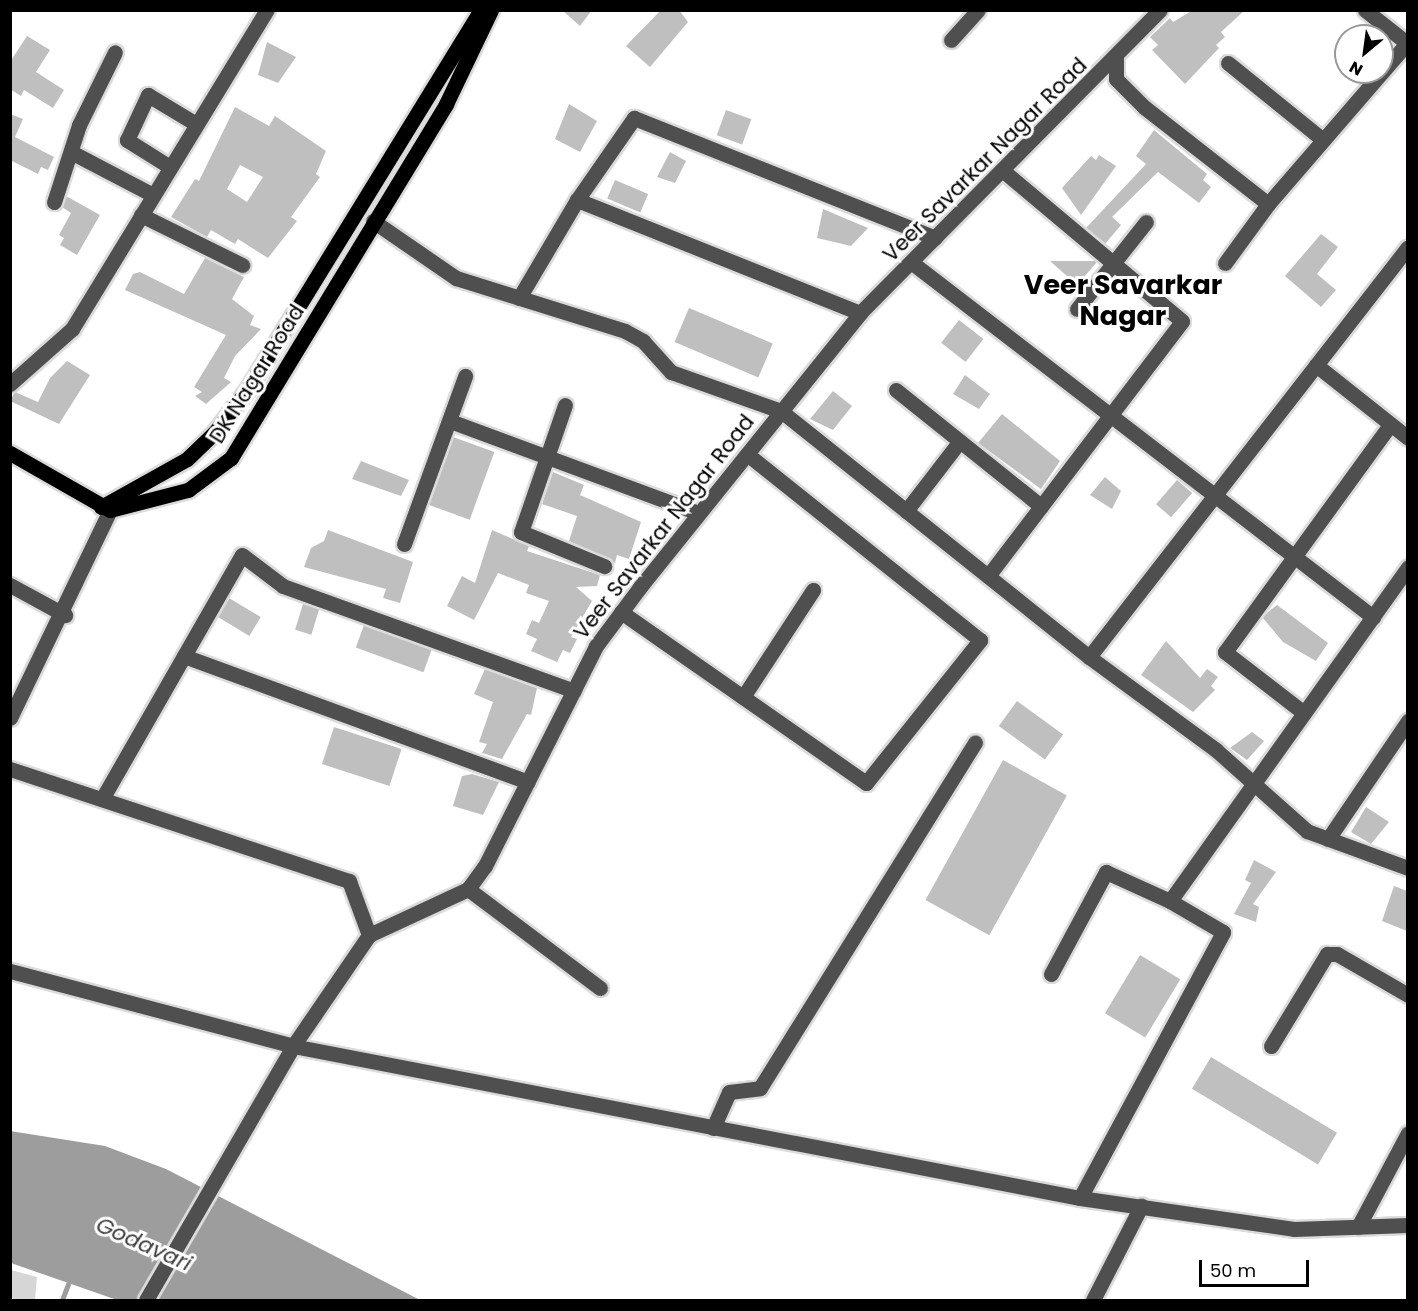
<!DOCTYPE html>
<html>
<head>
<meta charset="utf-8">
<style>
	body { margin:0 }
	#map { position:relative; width:1418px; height:1311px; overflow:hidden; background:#fff; font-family:Poppins,sans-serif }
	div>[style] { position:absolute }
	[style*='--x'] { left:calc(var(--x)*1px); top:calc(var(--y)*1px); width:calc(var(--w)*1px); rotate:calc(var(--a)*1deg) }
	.green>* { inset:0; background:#d6d6d6 }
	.water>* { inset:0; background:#9d9d9d }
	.stream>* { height:4.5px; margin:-2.25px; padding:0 2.25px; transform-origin:2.25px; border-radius:2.25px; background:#9d9d9d }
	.building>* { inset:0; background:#bfbfbf; transform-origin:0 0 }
	.roads { filter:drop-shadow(2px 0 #dbdbdb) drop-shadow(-2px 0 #dbdbdb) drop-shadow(0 2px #dbdbdb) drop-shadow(0 -2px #dbdbdb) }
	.minor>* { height:15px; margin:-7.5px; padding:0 7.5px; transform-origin:7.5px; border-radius:7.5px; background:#4f4f4f }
	.major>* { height:15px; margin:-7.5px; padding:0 7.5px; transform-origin:7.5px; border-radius:7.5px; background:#000 }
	span { translate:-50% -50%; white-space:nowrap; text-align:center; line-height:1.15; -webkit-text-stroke:6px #fff; paint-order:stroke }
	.street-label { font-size:21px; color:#000 }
	.water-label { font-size:22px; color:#3e3e3e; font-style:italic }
	.district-label { font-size:27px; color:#000; font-weight:700 }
	.frame { position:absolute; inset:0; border:12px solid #000; pointer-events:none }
	.north { position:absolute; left:1334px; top:24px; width:60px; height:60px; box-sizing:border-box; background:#fff; border:2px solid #999; border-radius:50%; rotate:209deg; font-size:16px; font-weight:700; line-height:24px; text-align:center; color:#000 }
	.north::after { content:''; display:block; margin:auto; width:21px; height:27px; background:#000; clip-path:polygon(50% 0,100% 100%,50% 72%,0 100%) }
	.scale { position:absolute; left:1199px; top:1260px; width:110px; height:27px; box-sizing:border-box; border:3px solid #000; border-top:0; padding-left:8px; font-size:18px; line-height:21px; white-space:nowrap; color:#000; -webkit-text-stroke:4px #fff; paint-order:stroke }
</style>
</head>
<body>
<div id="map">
	<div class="green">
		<div style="clip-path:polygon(11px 1270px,37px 1277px,35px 1300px,11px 1300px)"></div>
	</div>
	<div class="water">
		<div style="clip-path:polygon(10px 1131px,105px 1146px,166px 1169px,420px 1300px,117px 1300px,11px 1263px)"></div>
	</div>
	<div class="stream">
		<div style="--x:62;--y:1300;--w:17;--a:-69"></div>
	</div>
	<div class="building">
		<div style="clip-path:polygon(562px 10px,592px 10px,580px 26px)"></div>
		<div style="clip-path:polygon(661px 10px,679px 10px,688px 22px,650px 67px,626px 46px)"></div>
		<div style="clip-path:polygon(1193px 10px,1245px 10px,1221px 32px,1225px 37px,1216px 45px,1219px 48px,1185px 84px,1152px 50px,1158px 45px,1150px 37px,1170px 18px,1173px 22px)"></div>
		<div style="clip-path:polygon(27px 36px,50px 50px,36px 72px,64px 90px,53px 108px,24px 90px,21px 96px,10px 89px,10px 62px)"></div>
		<div style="clip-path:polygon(267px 42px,296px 57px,278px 83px,258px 75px)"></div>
		<div style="clip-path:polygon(569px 104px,597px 121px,580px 152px,555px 139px)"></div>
		<div style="clip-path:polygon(evenodd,235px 107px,269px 126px,275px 116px,326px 151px,316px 174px,320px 177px,291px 217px,297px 221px,268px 258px,238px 239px,235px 244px,211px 230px,207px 237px,171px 217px,195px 179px,199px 181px,235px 107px,240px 165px,263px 177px,247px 202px,227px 189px,240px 165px)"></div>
		<div style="left:726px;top:110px;width:27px;height:27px;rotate:20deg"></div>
		<div style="clip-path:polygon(10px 114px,23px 119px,15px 137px,54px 157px,48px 170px,41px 167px,38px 174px,10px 160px)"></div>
		<div style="clip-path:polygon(1154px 130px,1207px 174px,1203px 180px,1211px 187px,1199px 203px,1158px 172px,1112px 217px,1121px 225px,1105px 244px,1086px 228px,1146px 164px,1136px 156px)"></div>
		<div style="clip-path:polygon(670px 152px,686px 161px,675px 183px,657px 177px)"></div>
		<div style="clip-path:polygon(1099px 155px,1116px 166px,1081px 215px,1062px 188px,1091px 156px,1096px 160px)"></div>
		<div style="left:615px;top:180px;width:36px;height:20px;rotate:23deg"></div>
		<div style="clip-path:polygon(66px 196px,100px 215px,77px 255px,60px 245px,64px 238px,59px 235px,71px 213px,62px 207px)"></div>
		<div style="clip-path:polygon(823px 209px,868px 228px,851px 246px,817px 238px)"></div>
		<div style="clip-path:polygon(1321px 234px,1338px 247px,1317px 274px,1336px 290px,1321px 307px,1285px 276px)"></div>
		<div style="clip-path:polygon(205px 258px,244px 277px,232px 299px,254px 316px,250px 325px,261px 329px,235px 356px,224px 378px,231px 382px,206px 404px,195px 396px,202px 392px,194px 387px,226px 335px,125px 290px,133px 274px,140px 272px,184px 294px)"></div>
		<div style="clip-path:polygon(1050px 261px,1095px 261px,1097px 262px,1077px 285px)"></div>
		<div style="left:689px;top:308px;width:91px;height:37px;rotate:23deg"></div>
		<div style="left:959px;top:320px;width:31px;height:29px;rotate:38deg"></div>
		<div style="clip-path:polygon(67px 361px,90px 375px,59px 424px,10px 401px,15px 392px,38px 402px,50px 378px)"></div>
		<div style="clip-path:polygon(965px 375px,990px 394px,979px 409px,953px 394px)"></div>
		<div style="clip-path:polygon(833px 391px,852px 406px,833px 430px,810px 419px)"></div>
		<div style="clip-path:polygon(1002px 414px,1060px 461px,1041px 489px,978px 443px)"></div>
		<div style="left:453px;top:437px;width:44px;height:72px;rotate:20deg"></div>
		<div style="clip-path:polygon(361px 461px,409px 480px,401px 496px,352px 479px)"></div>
		<div style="clip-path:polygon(553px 472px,584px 485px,580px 495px,641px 522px,629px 559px,617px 555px,615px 563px,569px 541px,577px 516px,542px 504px)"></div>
		<div style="clip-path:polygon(1105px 477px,1121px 491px,1112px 509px,1090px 495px)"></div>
		<div style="left:1177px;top:480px;width:20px;height:32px;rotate:41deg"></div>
		<div style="clip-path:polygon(328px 530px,413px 562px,400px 603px,383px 598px,386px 589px,304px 567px,311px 548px,324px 541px)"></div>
		<div style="clip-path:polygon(492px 530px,529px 546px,527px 551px,600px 575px,597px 586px,576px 587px,592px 601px,571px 637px,577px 639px,570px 653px,563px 650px,557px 662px,531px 651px,537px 639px,526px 634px,532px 620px,539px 623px,549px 601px,526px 593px,529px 585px,498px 573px,474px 620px,447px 606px,462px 576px,475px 583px)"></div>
		<div style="left:229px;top:598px;width:37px;height:22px;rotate:31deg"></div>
		<div style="left:303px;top:604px;width:17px;height:27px;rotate:17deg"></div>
		<div style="clip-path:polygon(1277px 605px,1328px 643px,1316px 661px,1283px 642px,1262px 617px)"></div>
		<div style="left:364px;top:625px;width:72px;height:24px;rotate:20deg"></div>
		<div style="clip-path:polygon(1166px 641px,1200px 678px,1207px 669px,1218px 677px,1211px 686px,1215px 690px,1193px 712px,1141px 675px)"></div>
		<div style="clip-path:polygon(485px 669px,537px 688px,531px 715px,527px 714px,502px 759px,482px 753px,487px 744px,479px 742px,493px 702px,474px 694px)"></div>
		<div style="left:1017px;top:701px;width:57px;height:31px;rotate:36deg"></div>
		<div style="left:334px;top:727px;width:71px;height:39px;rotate:18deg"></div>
		<div style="clip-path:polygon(1252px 732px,1264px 741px,1247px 760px,1230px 748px)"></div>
		<div style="left:1003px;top:760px;width:73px;height:160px;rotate:29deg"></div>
		<div style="clip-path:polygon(472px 774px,499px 782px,483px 815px,453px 806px,462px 776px)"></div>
		<div style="clip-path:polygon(1366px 807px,1389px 822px,1371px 844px,1351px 832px)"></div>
		<div style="clip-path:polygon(1254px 860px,1276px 872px,1253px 904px,1259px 907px,1256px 922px,1234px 914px,1251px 883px,1245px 880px)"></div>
		<div style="clip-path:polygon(1394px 886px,1407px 891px,1407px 931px,1382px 921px)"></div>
		<div style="left:1140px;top:955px;width:47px;height:68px;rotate:31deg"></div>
		<div style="left:1211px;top:1057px;width:147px;height:37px;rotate:31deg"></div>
	</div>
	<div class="roads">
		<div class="minor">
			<div style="--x:1365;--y:10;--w:55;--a:38.3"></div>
			<div style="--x:951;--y:40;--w:40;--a:-48"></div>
			<div style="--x:1116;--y:59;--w:20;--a:90"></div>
			<div style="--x:1116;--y:79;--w:40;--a:45"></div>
			<div style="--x:1144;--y:107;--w:157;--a:38"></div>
			<div style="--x:1268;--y:204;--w:174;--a:-49.2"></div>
			<div style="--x:1228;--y:63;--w:122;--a:39"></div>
			<div style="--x:1382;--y:72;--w:40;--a:-49"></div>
			<div style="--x:71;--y:152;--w:93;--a:27.7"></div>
			<div style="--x:170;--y:167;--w:51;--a:-147.9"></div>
			<div style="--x:127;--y:140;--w:50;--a:-65"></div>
			<div style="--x:148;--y:95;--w:56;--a:31.1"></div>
			<div style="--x:54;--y:202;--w:81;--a:-72"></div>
			<div style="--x:79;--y:125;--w:81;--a:-63.7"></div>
			<div style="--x:141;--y:215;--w:113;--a:26.3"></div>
			<div style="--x:373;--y:221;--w:101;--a:34.5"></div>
			<div style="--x:456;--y:278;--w:177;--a:17.4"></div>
			<div style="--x:625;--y:331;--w:21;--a:29"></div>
			<div style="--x:643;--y:341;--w:42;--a:47.9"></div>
			<div style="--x:671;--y:372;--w:117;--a:19.5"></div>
			<div style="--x:781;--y:411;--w:394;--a:38.6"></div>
			<div style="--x:1089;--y:657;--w:157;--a:36.2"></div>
			<div style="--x:1216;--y:750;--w:122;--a:41.7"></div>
			<div style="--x:1307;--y:831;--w:108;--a:20.1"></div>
			<div style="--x:911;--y:262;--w:583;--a:37.54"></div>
			<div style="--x:1225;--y:263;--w:73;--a:-53.9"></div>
			<div style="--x:519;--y:298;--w:114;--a:-59.4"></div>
			<div style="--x:1077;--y:309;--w:111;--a:-51.6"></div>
			<div style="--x:860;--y:313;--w:305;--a:-158.2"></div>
			<div style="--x:577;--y:200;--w:100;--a:-55.2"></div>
			<div style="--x:634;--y:118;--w:324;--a:21.7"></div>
			<div style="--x:1316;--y:365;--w:117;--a:38.4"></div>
			<div style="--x:10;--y:384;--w:83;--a:-41.6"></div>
			<div style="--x:72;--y:329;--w:374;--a:-58.6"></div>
			<div style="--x:896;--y:390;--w:186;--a:38.7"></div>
			<div style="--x:565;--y:405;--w:134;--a:109.1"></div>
			<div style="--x:521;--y:532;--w:90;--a:22.3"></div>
			<div style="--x:450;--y:421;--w:265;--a:20.3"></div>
			<div style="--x:906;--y:511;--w:88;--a:-52.4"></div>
			<div style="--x:404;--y:544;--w:179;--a:-70"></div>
			<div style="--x:988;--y:576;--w:320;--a:-52.7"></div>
			<div style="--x:1182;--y:321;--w:234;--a:-140"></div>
			<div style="--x:10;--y:585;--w:63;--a:28.6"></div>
			<div style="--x:621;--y:612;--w:299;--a:34.9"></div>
			<div style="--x:866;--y:783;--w:183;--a:-51.4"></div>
			<div style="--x:980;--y:640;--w:298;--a:-141.4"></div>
			<div style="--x:184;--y:656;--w:366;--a:20.1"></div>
			<div style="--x:1089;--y:657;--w:519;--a:-52.12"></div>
			<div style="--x:743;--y:697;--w:128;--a:-56.8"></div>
			<div style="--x:1304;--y:713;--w:100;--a:-142.3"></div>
			<div style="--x:1225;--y:652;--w:281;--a:-54"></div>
			<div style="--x:10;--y:718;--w:231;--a:-64.3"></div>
			<div style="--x:10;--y:769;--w:357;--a:18.3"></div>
			<div style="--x:349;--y:881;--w:58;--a:69.7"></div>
			<div style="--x:102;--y:799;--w:281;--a:-60.2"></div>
			<div style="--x:242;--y:555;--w:51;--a:37.1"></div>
			<div style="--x:283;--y:586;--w:309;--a:19.8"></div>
			<div style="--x:1328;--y:839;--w:143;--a:-55.9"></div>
			<div style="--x:468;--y:889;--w:165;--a:36.9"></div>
			<div style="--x:10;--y:971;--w:293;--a:14.8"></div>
			<div style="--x:293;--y:1046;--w:802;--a:10.93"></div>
			<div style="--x:1080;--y:1198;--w:216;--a:8.2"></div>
			<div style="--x:1294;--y:1229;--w:114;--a:-2"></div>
			<div style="--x:1051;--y:974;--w:116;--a:-61.7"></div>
			<div style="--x:1106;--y:872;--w:70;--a:24.4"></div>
			<div style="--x:1271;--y:1046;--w:108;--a:-58.7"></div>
			<div style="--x:1327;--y:954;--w:10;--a:0"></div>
			<div style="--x:1337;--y:954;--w:82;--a:30"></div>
			<div style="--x:713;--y:1128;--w:39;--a:-66"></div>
			<div style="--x:729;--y:1092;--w:31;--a:-7"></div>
			<div style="--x:760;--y:1088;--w:407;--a:-58.1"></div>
			<div style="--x:1080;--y:1198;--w:302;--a:-61.7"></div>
			<div style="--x:1223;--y:932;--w:61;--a:-149.7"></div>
			<div style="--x:1170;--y:901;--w:410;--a:-54.5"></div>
			<div style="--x:1358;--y:1227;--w:106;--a:-62"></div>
			<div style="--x:146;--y:1300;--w:293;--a:-59.9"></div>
			<div style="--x:293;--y:1046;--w:135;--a:-55.6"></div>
			<div style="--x:369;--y:935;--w:109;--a:-24.9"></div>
			<div style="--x:468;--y:889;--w:29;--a:-54"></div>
			<div style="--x:485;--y:866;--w:246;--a:-63.2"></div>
			<div style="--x:596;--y:646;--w:74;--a:-53.3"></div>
			<div style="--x:640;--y:587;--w:351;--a:-51.2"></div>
			<div style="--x:860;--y:313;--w:426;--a:-45.3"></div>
			<div style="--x:1093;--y:1300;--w:106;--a:-62.9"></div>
		</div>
		<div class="major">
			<div style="--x:10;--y:453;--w:115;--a:29.7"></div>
			<div style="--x:110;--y:510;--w:81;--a:-14.4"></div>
			<div style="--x:188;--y:490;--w:54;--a:-36.7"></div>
			<div style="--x:231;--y:458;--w:414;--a:-58.7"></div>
			<div style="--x:446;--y:104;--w:104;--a:-64.4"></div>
			<div style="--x:101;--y:507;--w:98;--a:-29.2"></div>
			<div style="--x:187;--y:459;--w:39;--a:-44"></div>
			<div style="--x:215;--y:432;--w:53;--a:-52.7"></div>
			<div style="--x:247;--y:390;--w:446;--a:-58.4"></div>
		</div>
	</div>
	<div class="street-label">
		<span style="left:985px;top:160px;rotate:-45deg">Veer Savarkar Nagar Road</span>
		<span style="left:257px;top:374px;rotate:-58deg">DK Nagar Road</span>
		<span style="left:664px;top:527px;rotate:-52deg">Veer Savarkar Nagar Road</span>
	</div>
	<div class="water-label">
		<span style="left:144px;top:1244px;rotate:24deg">Godavari</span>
	</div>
	<div class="district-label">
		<span style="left:1123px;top:300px">Veer Savarkar<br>Nagar</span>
	</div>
	<div class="frame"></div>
	<div class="north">N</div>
	<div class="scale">50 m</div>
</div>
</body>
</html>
